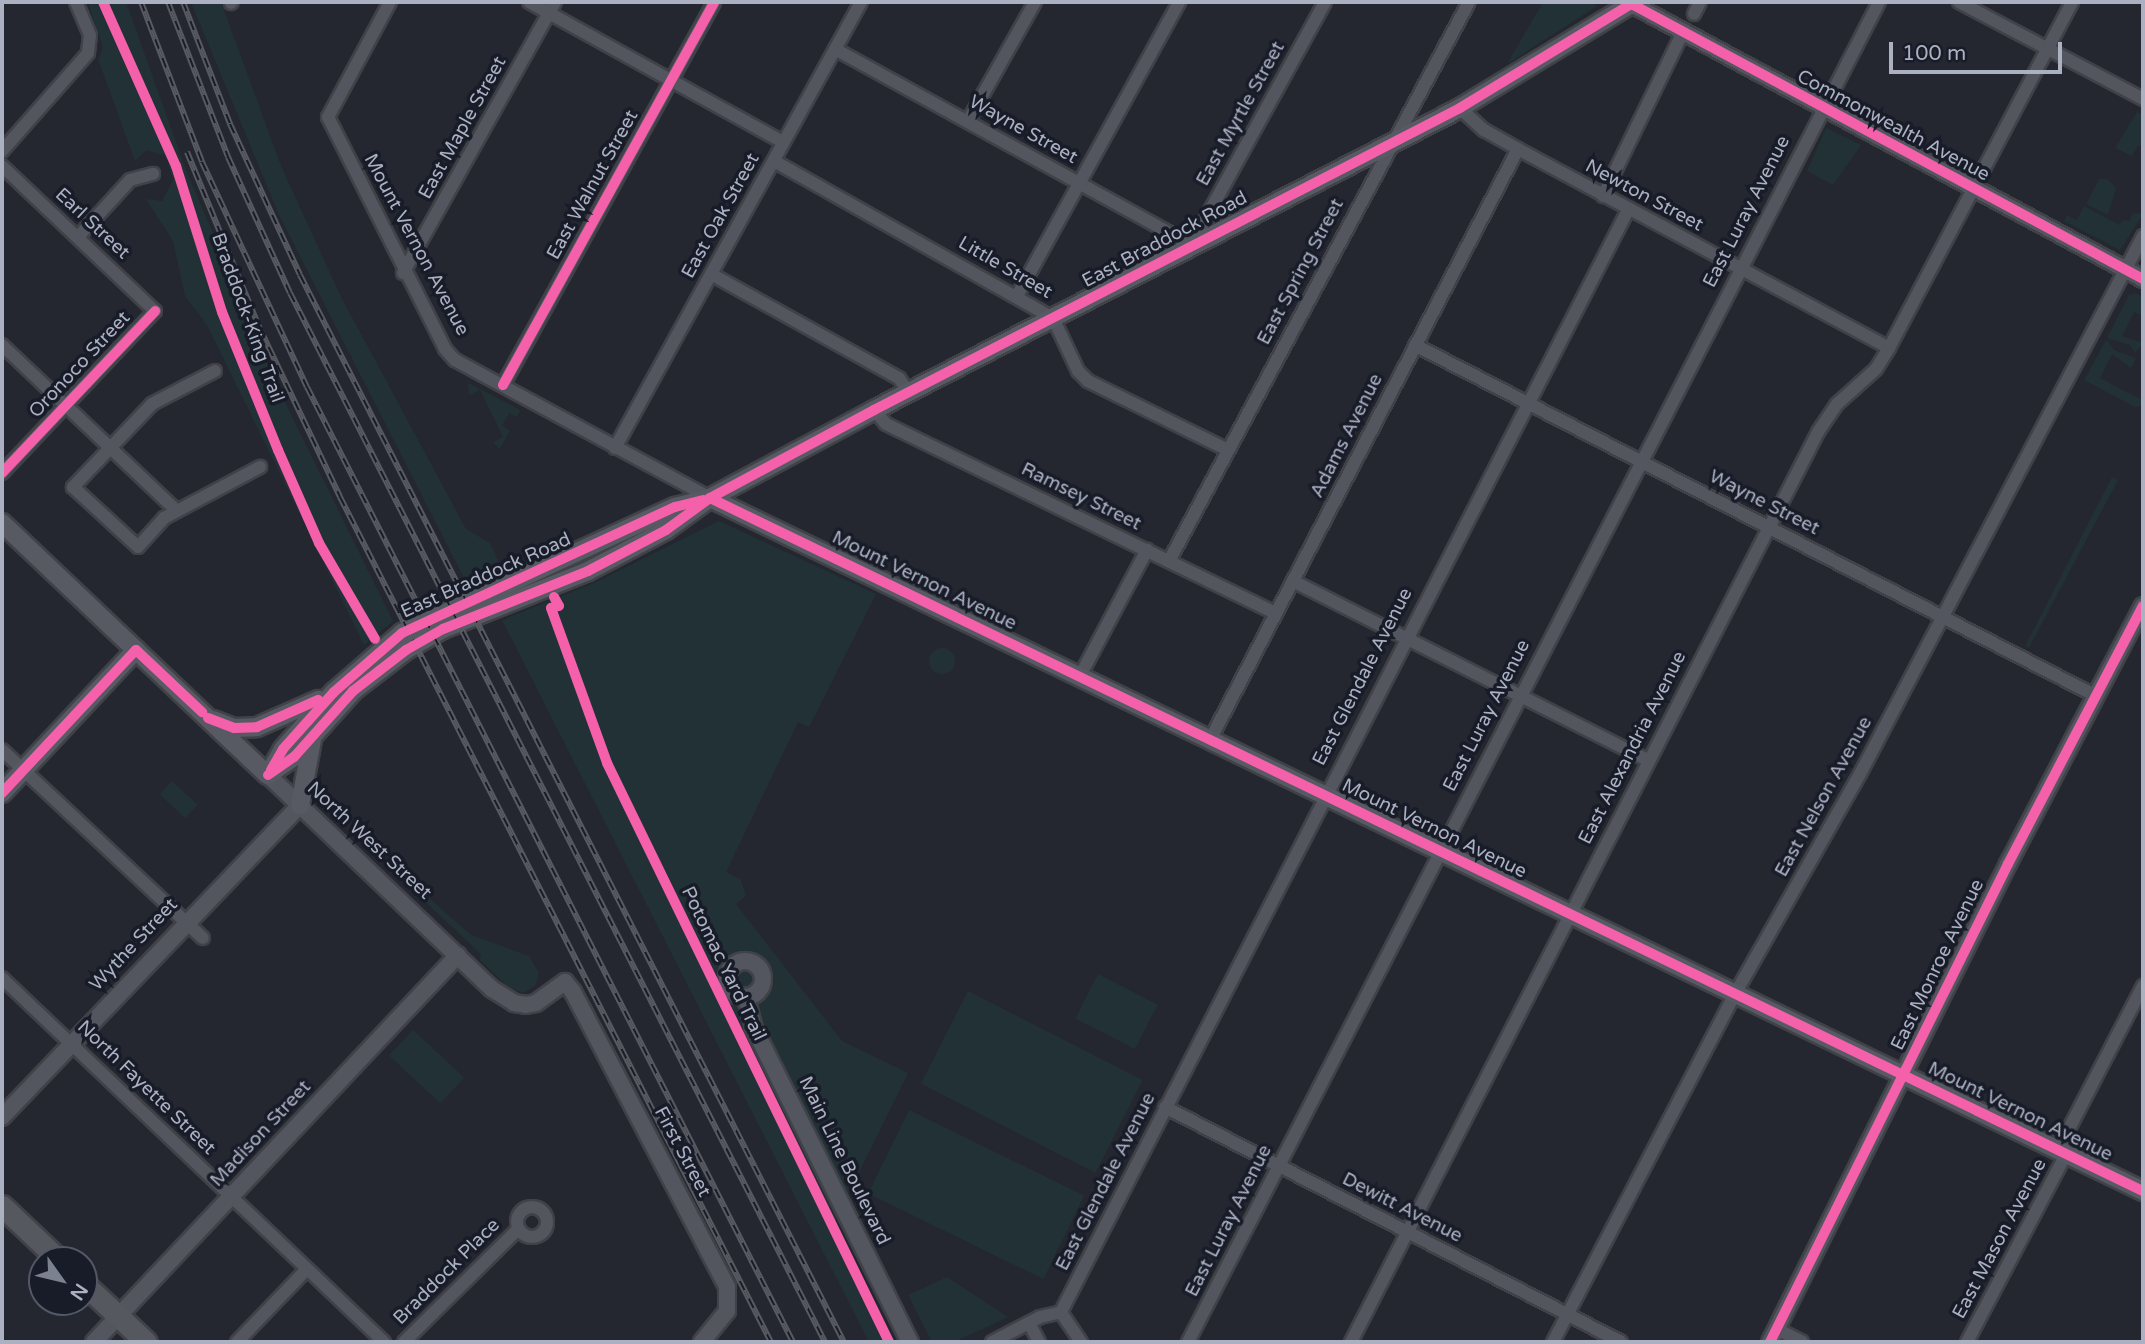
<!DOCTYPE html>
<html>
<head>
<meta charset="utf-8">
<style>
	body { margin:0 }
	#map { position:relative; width:2145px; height:1344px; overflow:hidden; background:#24272f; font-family:"Varela Round",sans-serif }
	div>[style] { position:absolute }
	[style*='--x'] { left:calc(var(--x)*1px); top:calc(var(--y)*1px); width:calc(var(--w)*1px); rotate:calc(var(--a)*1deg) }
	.green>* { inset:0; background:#223135; transform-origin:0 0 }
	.round { border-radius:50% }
	.roads { filter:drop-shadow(2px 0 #404248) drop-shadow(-2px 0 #404248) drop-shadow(0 2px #404248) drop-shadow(0 -2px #404248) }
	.minor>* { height:12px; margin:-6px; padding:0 6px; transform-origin:6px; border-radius:6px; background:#53565e }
	.minor>.ring { margin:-6px; padding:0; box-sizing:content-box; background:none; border:12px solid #53565e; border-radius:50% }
	.tertiary>* { height:16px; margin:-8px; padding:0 8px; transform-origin:8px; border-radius:8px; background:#53565e }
	.tertiary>.ring { margin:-8px; padding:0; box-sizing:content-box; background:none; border:16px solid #53565e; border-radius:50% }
	.secondary>* { height:18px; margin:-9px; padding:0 9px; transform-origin:9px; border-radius:9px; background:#575a63 }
	.trunk>* { height:21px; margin:-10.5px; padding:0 10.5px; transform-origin:10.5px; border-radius:10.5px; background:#56585f }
	.rail>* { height:6px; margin-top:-3px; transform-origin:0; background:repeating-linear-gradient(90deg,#181c29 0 10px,#575a61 0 20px); box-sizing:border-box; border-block:2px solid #575a61 }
	.cycleway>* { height:10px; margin:-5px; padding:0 5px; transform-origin:5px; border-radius:5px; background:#f560ab }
	span { translate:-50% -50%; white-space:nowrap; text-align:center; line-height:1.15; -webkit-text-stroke:7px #181c29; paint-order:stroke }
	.street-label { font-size:19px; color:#acb1c2 }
	.frame { position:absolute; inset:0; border:4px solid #acb1c2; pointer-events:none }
	.north { position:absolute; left:28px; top:1246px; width:70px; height:70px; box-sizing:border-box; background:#181c29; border:2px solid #535866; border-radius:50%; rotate:124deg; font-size:19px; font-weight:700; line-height:28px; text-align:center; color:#acb1c2 }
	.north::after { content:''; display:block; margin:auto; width:24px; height:32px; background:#7c818f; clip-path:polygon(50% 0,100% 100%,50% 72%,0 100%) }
	.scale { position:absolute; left:1889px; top:42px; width:173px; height:32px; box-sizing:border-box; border:4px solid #acb1c2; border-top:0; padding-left:9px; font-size:21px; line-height:24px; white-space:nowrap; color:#acb1c2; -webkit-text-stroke:5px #181c29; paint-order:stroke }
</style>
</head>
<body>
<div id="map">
	<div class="green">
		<div style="clip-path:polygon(88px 2px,126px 2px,186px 170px,290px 413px,393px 621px,364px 645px,207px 325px,185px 296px,173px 241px,146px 199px,162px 201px,173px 180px,166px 156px,146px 150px,135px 161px,98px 59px,103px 48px)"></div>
		<div style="clip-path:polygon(191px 2px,221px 2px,281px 166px,340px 295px,466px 529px,490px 543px,503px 572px,468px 586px,279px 215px)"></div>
		<div style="clip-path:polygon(1543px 2px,1593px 2px,1597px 6px,1507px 64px)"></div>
		<div style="clip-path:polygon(2137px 112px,2143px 115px,2143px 147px,2138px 145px,2132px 156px,2115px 148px)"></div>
		<div style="clip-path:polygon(1826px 128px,1861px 145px,1833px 185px,1807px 171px)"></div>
		<div style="clip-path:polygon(2099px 179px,2107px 179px,2116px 188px,2108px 215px,2086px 204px)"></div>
		<div style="clip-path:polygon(2084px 206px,2119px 225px,2123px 220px,2130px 221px,2132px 213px,2143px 214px,2120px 250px,2064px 221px,2067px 215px,2077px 220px)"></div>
		<div style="clip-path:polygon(2135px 293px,2143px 297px,2143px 316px,2134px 312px,2122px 336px,2143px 343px,2135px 353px,2130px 345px,2107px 338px,2129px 295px)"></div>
		<div style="clip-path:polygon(2106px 340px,2114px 350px,2136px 358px,2131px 368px,2112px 354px,2100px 378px,2140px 399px,2143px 394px,2143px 405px,2135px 407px,2084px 380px)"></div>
		<div style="clip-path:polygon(468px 383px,521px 410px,517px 417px,509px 413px,502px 425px,510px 431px,499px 449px,493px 442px,503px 437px,480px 390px,469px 395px)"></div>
		<div style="clip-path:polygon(2112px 477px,2118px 480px,2029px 648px,2025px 646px)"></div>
		<div style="clip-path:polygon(719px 521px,876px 594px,809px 727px,798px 722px,726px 872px,741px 880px,746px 896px,736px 904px,842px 1041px,908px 1073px,834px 1223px,894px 1342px,869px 1342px,502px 620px,594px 583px)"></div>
		<div class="round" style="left:929px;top:648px;width:26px;height:26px"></div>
		<div style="left:172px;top:781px;width:35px;height:18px;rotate:43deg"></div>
		<div style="clip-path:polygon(403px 875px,471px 935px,529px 956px,539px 973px,535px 986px,523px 993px,508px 987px,480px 960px,481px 954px,399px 877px)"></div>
		<div style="left:1098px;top:974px;width:67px;height:50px;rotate:27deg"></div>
		<div style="left:968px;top:991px;width:196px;height:104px;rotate:27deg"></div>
		<div style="left:413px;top:1030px;width:70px;height:35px;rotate:43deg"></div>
		<div style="left:909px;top:1110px;width:195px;height:93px;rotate:26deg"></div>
		<div style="clip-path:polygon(947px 1277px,1008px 1317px,954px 1342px,932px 1342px,908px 1295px)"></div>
	</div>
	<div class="roads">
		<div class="minor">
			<div style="--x:390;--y:2;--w:131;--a:118.3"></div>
			<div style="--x:328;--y:117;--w:260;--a:63.2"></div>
			<div style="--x:445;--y:349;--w:15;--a:48"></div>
			<div style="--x:455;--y:360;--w:290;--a:28.4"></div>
			<div style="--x:529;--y:2;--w:290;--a:28.9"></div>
			<div style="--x:1959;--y:2;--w:208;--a:27.8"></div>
			<div style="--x:231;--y:3;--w:1;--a:-45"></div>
			<div style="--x:1694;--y:14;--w:13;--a:-63"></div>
			<div style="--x:835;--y:49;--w:406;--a:28.8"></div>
			<div style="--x:1191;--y:245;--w:277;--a:-61.1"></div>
			<div style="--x:1460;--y:108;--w:33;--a:43"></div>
			<div style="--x:1484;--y:130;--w:39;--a:29"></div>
			<div style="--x:1518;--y:149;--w:421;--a:28.2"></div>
			<div style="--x:968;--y:121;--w:137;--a:-60.6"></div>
			<div style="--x:2;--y:151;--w:130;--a:-48.7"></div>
			<div style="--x:88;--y:53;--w:18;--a:-84"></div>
			<div style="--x:90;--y:35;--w:36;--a:-113"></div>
			<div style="--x:774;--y:161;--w:320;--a:29.4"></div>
			<div style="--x:1053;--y:318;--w:59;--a:64.7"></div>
			<div style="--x:1078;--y:371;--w:14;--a:45"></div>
			<div style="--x:1088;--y:381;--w:156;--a:26.2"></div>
			<div style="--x:2;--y:166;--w:211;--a:43.5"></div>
			<div style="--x:155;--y:311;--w:223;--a:133.4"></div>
			<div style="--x:1603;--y:196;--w:180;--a:-64"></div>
			<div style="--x:78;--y:237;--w:77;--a:-47.6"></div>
			<div style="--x:130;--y:180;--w:24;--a:-15"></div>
			<div style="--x:403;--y:273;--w:311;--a:-60.7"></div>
			<div style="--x:711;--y:274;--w:215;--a:29"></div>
			<div style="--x:899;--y:378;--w:17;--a:57"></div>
			<div style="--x:1017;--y:296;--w:336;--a:-61.1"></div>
			<div style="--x:2;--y:345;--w:241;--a:43.5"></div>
			<div style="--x:1415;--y:345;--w:766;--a:27.27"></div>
			<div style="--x:215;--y:371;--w:71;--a:152.4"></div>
			<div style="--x:152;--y:404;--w:115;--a:133.6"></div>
			<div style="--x:73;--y:487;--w:88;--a:42.7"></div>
			<div style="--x:138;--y:547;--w:39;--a:-48"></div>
			<div style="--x:164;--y:518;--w:109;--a:-28"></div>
			<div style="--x:503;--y:385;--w:437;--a:-61.1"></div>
			<div style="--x:874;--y:410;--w:18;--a:49"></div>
			<div style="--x:886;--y:424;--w:433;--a:25.9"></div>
			<div style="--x:615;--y:448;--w:509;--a:-61.12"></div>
			<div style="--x:1169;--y:561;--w:634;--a:-61.78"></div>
			<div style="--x:1293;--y:581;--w:398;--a:26.8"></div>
			<div style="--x:1080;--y:676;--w:143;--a:-62"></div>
			<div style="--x:1210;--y:740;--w:666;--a:-62.47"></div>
			<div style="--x:2;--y:750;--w:275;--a:43.1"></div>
			<div style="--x:2;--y:978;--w:528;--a:43.62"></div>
			<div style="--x:1165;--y:1107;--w:513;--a:27.26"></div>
			<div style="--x:2058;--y:1150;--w:185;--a:-62.6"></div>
			<div class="ring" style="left:517px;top:1207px;width:18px;height:18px"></div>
			<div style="--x:1029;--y:1323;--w:21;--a:62"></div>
			<div style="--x:1777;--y:1329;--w:28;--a:27"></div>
			<div style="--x:237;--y:1342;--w:101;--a:-46.2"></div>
			<div style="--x:404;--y:1342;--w:161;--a:-44.7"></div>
			<div style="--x:992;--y:1342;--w:54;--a:-27.5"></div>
			<div style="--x:1040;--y:1317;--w:22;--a:-13"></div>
			<div style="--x:1081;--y:1342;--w:36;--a:-124"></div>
			<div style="--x:1061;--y:1312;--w:1239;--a:-62.77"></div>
			<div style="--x:1188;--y:1342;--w:1508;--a:-62.72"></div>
			<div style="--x:1351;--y:1342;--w:1023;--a:-62.83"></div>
			<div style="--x:1818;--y:432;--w:34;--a:-56"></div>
			<div style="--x:1837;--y:404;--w:52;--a:-41.9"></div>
			<div style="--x:1876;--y:369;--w:25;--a:-58"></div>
			<div style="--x:1889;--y:348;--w:391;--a:-62.1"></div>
			<div style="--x:1553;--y:1342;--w:393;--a:-62.4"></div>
			<div style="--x:1735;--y:994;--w:253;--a:-60.4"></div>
			<div style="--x:1860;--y:774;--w:608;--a:-62.25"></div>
			<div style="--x:1967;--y:1342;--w:212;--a:-62.2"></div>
		</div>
		<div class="tertiary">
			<div style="--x:1628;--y:2;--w:585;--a:28.27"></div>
			<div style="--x:268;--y:775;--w:310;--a:43.7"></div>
			<div style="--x:492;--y:989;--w:26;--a:32"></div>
			<div style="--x:514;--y:1003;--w:12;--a:9"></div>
			<div style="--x:526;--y:1005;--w:10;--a:-11"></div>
			<div style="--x:536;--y:1003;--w:36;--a:-36"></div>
			<div style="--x:565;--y:982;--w:13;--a:51"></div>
			<div style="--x:573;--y:992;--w:333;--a:62.4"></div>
			<div style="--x:727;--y:1287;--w:24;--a:90"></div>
			<div style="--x:727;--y:1311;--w:40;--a:129"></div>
			<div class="ring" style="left:727px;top:961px;width:20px;height:20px"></div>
			<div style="--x:746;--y:997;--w:32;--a:76"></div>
			<div style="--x:754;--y:1028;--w:351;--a:63.6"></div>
			<div style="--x:2;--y:1117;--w:431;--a:-46.3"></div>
			<div style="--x:94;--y:1342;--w:531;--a:-46.75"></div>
			<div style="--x:1770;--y:1342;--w:534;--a:-63.53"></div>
			<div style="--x:2008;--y:864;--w:291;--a:-62.4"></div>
		</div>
		<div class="secondary">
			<div style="--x:710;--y:498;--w:1592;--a:25.81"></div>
			<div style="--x:2;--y:523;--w:366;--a:43.5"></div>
			<div style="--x:213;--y:720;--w:22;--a:21"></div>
			<div style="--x:234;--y:728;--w:23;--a:-2"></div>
			<div style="--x:257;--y:727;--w:67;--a:-23.9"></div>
			<div style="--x:271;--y:770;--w:24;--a:-60"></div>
			<div style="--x:283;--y:749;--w:76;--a:-48.2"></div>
			<div style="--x:334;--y:692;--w:90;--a:-40.9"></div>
			<div style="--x:402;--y:633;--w:301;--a:-24.8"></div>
			<div style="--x:675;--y:507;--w:29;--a:-14"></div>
			<div style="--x:268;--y:775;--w:32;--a:-35"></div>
			<div style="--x:294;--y:757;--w:89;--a:-48.2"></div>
			<div style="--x:353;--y:691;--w:67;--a:-37.7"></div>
			<div style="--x:406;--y:650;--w:43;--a:-29.6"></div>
			<div style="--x:443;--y:629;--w:156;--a:-21.8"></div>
			<div style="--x:588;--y:571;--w:88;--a:-27.7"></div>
			<div style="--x:666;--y:530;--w:54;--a:-36"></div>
			<div style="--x:710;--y:498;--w:186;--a:-28.2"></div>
			<div style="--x:874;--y:410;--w:659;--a:-27.26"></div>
			<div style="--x:1460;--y:108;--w:204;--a:-31.3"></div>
			<div style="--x:2;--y:793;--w:196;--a:-46.9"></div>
			<div style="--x:300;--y:805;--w:66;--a:-79.5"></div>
		</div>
		<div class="trunk">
			<div style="--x:2;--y:1206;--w:79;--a:43.5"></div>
			<div style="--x:84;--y:1284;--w:85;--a:43.1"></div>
		</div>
	</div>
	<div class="rail">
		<div style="--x:141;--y:2;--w:171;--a:69.1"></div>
		<div style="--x:202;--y:162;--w:248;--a:65"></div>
		<div style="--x:307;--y:387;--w:1072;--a:63.03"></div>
		<div style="--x:168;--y:2;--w:166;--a:68.8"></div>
		<div style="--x:228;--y:157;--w:149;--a:65.5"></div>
		<div style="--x:290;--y:293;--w:1178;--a:62.98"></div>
		<div style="--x:183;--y:2;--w:131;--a:68.9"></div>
		<div style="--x:230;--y:124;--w:166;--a:65.1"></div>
		<div style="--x:300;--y:275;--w:1198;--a:62.99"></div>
		<div style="--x:187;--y:152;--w:191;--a:67.6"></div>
		<div style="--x:260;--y:329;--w:186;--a:64.5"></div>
		<div style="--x:340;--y:497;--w:949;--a:62.98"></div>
	</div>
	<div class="cycleway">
		<div style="--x:103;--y:2;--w:180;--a:66"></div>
		<div style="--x:176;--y:166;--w:153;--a:72.5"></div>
		<div style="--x:222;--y:312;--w:149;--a:67.9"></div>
		<div style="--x:278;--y:450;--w:102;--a:66.2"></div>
		<div style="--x:319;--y:543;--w:111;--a:59.7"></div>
		<div style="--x:1628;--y:2;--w:585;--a:28.27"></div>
		<div style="--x:503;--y:385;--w:437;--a:-61.1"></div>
		<div style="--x:2;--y:473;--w:223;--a:-46.6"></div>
		<div style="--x:710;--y:498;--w:1592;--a:25.81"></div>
		<div style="--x:554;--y:597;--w:10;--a:61"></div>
		<div style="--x:559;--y:606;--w:8;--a:166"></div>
		<div style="--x:551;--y:608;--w:165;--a:70.1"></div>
		<div style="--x:607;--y:763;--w:644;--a:64.03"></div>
		<div style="--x:208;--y:718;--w:28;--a:21"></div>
		<div style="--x:234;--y:728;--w:23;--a:-2"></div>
		<div style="--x:257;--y:727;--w:67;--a:-23.9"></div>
		<div style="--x:271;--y:770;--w:24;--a:-60"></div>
		<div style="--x:283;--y:749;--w:76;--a:-48.2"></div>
		<div style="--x:334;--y:692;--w:90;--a:-40.9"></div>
		<div style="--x:402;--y:633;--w:301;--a:-24.8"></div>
		<div style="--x:675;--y:507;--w:29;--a:-14"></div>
		<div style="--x:268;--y:775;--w:32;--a:-35"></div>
		<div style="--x:294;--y:757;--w:89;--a:-48.2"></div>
		<div style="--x:353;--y:691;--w:67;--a:-37.7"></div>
		<div style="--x:406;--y:650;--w:43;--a:-29.6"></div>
		<div style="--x:443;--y:629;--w:156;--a:-21.8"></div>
		<div style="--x:588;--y:571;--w:88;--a:-27.7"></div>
		<div style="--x:666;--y:530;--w:54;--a:-36"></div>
		<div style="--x:710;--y:498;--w:186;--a:-28.2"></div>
		<div style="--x:874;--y:410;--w:659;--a:-27.26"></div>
		<div style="--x:1460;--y:108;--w:204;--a:-31.3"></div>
		<div style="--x:2;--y:793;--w:196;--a:-46.9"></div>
		<div style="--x:136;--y:650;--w:91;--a:43.2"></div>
		<div style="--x:1770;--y:1342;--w:534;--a:-63.53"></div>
		<div style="--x:2008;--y:864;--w:291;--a:-62.4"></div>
	</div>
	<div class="street-label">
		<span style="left:1241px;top:114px;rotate:-61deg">East Myrtle Street</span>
		<span style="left:1893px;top:126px;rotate:28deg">Commonwealth Avenue</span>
		<span style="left:463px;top:128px;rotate:-61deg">East Maple Street</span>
		<span style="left:1023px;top:130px;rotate:29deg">Wayne Street</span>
		<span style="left:593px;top:185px;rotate:-61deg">East Walnut Street</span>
		<span style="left:1644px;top:196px;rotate:28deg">Newton Street</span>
		<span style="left:1747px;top:212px;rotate:-63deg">East Luray Avenue</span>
		<span style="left:721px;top:216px;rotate:-61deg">East Oak Street</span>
		<span style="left:92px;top:224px;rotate:43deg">Earl Street</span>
		<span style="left:1165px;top:240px;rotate:-28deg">East Braddock Road</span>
		<span style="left:416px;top:245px;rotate:62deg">Mount Vernon Avenue</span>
		<span style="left:1005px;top:268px;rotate:30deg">Little Street</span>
		<span style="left:1301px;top:272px;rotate:-62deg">East Spring Street</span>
		<span style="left:247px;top:318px;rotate:70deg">Braddock-King Trail</span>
		<span style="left:80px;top:365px;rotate:-47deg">Oronoco Street</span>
		<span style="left:1347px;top:436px;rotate:-63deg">Adams Avenue</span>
		<span style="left:1081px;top:497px;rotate:26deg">Ramsey Street</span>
		<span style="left:1764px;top:503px;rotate:27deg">Wayne Street</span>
		<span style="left:486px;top:576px;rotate:-24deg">East Braddock Road</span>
		<span style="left:924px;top:581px;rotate:26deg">Mount Vernon Avenue</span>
		<span style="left:1363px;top:677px;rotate:-63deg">East Glendale Avenue</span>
		<span style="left:1487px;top:716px;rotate:-63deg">East Luray Avenue</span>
		<span style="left:1633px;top:748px;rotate:-63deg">East Alexandria Avenue</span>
		<span style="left:1824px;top:797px;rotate:-61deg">East Nelson Avenue</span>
		<span style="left:1434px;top:829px;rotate:26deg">Mount Vernon Avenue</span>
		<span style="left:369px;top:841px;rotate:43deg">North West Street</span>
		<span style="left:134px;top:945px;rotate:-47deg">Wythe Street</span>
		<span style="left:723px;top:964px;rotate:64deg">Potomac Yard Trail</span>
		<span style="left:1938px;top:965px;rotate:-64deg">East Monroe Avenue</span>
		<span style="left:146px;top:1088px;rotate:44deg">North Fayette Street</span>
		<span style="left:2020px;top:1112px;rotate:26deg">Mount Vernon Avenue</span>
		<span style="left:261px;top:1134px;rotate:-47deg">Madison Street</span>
		<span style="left:682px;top:1152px;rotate:62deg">First Street</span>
		<span style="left:844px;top:1161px;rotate:64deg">Main Line Boulevard</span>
		<span style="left:1106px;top:1182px;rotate:-63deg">East Glendale Avenue</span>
		<span style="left:1402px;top:1208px;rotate:27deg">Dewitt Avenue</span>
		<span style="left:1229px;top:1221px;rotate:-63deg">East Luray Avenue</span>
		<span style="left:2000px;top:1239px;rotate:-62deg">East Mason Avenue</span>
		<span style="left:447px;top:1272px;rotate:-45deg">Braddock Place</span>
	</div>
	<div class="frame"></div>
	<div class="north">N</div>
	<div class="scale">100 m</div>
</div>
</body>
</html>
